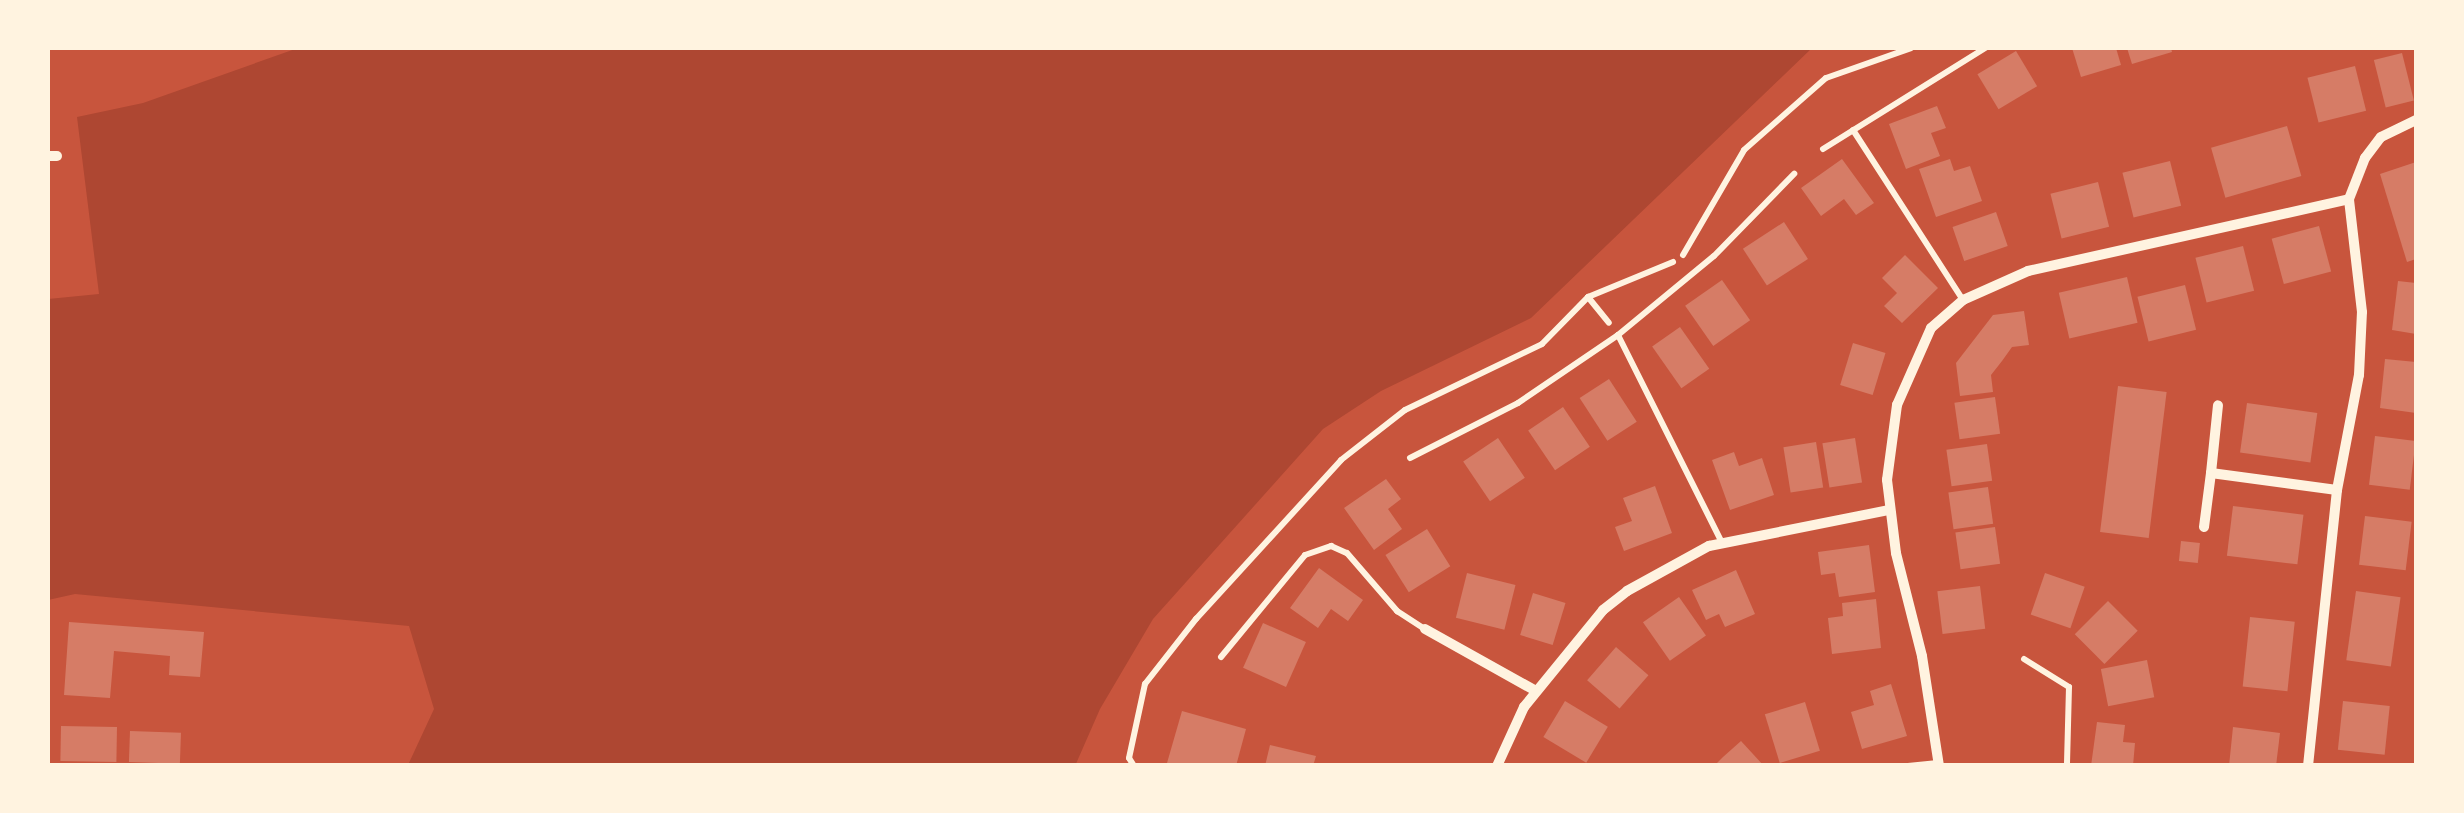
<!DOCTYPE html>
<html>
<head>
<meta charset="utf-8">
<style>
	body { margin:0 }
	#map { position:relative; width:2464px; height:813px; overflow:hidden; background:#c8553d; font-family:"Alegreya Sans",sans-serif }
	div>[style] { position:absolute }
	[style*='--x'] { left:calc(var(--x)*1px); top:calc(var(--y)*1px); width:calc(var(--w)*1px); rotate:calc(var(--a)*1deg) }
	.green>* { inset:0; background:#ae4732 }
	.building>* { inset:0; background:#d67c66; transform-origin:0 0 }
	.path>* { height:6px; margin:-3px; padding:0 3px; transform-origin:3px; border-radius:3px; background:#fff3e0 }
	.service>* { height:6px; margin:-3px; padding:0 3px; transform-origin:3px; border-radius:3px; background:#fff3e0 }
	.minor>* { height:10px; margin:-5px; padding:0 5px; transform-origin:5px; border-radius:5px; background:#fff3e0 }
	span { translate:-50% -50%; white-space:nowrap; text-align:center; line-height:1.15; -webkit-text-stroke:10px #fff3e0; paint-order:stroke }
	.frame { position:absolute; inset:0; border:50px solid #fff3e0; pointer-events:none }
</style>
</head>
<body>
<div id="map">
	<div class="green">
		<div style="clip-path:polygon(298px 48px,1812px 48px,1531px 318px,1381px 391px,1323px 429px,1153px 619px,1100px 709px,1075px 766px,408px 765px,434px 709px,409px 626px,75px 594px,48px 600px,48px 299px,99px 294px,77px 117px,143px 103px)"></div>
	</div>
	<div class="building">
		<div style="clip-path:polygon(2072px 48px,2116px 48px,2121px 65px,2081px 77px)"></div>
		<div style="clip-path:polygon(2127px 48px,2171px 48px,2172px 52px,2132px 64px)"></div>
		<div style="left:2016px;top:51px;width:41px;height:45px;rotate:59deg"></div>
		<div style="left:2402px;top:53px;width:49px;height:29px;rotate:76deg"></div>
		<div style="left:2355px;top:66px;width:46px;height:49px;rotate:76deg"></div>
		<div style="clip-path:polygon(1937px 106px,1946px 128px,1931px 133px,1940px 156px,1906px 169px,1889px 124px)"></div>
		<div style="left:2287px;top:126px;width:52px;height:79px;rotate:74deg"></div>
		<div style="clip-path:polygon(1842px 159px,1874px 203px,1856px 215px,1844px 199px,1821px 216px,1801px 188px)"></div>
		<div style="clip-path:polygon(1950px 159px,1954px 171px,1970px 166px,1982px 201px,1936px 217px,1919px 169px)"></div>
		<div style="left:2170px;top:161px;width:46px;height:49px;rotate:76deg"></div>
		<div style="clip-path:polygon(2416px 162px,2416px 259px,2407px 262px,2380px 174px)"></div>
		<div style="left:2098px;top:182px;width:46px;height:49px;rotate:76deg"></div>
		<div style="left:1996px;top:212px;width:36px;height:46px;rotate:71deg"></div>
		<div style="left:1784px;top:222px;width:44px;height:49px;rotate:57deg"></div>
		<div style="left:2319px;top:226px;width:47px;height:49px;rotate:75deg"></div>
		<div style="left:2243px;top:246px;width:46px;height:49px;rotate:76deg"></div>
		<div style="clip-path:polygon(1905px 255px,1938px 288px,1902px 323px,1884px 306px,1897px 293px,1882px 278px)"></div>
		<div style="left:2127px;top:277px;width:47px;height:70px;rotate:77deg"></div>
		<div style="left:1722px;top:280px;width:49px;height:45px;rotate:55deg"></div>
		<div style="clip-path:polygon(2398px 281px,2416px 283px,2416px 334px,2392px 330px)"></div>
		<div style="left:2185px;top:285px;width:46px;height:49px;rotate:76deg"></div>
		<div style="clip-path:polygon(2024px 311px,2029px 345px,2012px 347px,2002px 361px,1991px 375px,1993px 392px,1960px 396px,1956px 363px,1993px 315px)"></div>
		<div style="left:1680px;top:327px;width:51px;height:34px;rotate:55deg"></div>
		<div style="left:1853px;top:343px;width:34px;height:44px;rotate:17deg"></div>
		<div style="clip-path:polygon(2385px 359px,2416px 362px,2416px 413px,2380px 408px)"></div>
		<div style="left:1609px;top:379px;width:51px;height:35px;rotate:57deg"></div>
		<div style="left:2118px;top:386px;width:49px;height:147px;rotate:7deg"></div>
		<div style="left:1995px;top:397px;width:37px;height:41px;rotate:82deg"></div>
		<div style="left:2247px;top:403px;width:71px;height:50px;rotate:8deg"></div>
		<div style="left:1563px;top:407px;width:48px;height:42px;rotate:56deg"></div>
		<div style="left:2375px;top:436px;width:41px;height:49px;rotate:7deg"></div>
		<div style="left:1498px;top:438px;width:48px;height:42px;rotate:56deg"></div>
		<div style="left:1855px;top:438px;width:45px;height:33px;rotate:81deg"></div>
		<div style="left:1816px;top:442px;width:46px;height:33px;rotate:81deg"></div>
		<div style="left:1987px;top:444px;width:37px;height:41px;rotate:82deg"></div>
		<div style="clip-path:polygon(1734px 452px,1739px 466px,1762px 458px,1774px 495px,1730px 510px,1712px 460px)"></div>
		<div style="clip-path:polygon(1386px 479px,1401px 499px,1388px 509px,1402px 529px,1374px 550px,1344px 508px)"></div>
		<div style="clip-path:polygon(1655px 486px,1672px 533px,1624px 551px,1615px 527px,1632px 521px,1623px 498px)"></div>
		<div style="left:1988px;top:487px;width:37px;height:40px;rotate:82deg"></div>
		<div style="left:2233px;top:506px;width:71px;height:50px;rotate:7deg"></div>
		<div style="left:2365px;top:516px;width:47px;height:49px;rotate:7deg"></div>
		<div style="left:1995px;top:527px;width:37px;height:40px;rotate:82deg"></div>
		<div style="left:1427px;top:529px;width:44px;height:49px;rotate:58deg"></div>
		<div style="left:2181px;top:541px;width:19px;height:20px;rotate:6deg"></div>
		<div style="clip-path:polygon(1869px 545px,1875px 592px,1839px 597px,1835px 573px,1821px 575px,1818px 552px)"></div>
		<div style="clip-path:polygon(1319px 568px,1363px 600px,1348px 621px,1331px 609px,1318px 628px,1290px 608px)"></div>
		<div style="clip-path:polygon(1736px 570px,1755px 614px,1725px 627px,1719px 614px,1706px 620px,1692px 590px)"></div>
		<div style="left:1467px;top:573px;width:50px;height:46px;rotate:14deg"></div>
		<div style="left:2045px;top:573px;width:42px;height:44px;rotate:19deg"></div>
		<div style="left:1980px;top:586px;width:43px;height:43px;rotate:83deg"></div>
		<div style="left:2356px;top:591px;width:45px;height:70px;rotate:8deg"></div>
		<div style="left:1533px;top:593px;width:34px;height:44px;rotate:17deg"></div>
		<div style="left:1679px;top:597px;width:47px;height:44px;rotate:55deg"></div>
		<div style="clip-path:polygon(1876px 599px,1881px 648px,1832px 654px,1828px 618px,1843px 616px,1842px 603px)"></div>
		<div style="left:2108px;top:601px;width:42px;height:47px;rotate:45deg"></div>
		<div style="left:2250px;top:617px;width:45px;height:70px;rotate:6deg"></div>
		<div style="clip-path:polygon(69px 622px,204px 632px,200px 677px,169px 675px,170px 656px,114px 651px,110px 698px,64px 695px)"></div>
		<div style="left:1263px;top:623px;width:47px;height:49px;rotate:24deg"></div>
		<div style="left:1616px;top:647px;width:43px;height:44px;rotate:41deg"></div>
		<div style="left:2147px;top:660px;width:38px;height:47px;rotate:79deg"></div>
		<div style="clip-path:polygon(1891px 684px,1907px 736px,1862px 749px,1851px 712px,1874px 705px,1870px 691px)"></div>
		<div style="left:1565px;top:701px;width:50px;height:42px;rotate:31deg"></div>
		<div style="left:2343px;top:701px;width:47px;height:49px;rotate:6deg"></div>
		<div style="left:1805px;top:702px;width:51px;height:42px;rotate:73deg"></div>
		<div style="clip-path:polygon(1182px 711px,1246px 729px,1236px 766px,1167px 763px)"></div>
		<div style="clip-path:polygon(2097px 722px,2125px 725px,2123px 742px,2135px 743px,2133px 766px,2091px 766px)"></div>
		<div style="left:61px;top:726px;width:56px;height:35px;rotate:1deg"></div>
		<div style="clip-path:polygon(2233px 727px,2280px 733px,2276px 766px,2229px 766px)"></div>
		<div style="left:130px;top:731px;width:51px;height:31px;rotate:2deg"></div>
		<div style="clip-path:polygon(1741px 741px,1764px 766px,1714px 766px,1723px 757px)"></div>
		<div style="clip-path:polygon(1270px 745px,1316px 756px,1313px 766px,1265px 766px)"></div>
	</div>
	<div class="path">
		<div style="--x:1683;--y:255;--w:121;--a:-59.8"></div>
		<div style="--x:1744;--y:150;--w:109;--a:-41.3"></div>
		<div style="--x:1826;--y:78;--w:90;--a:-19.4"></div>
		<div style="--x:1588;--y:297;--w:33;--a:51"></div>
		<div style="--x:1134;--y:766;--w:9;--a:-122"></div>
		<div style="--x:1129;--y:758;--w:76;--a:-77.8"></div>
		<div style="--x:1145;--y:684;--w:83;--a:-51.9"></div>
		<div style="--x:1196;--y:619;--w:215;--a:-47.6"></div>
		<div style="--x:1341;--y:460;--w:81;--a:-38"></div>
		<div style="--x:1405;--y:410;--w:152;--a:-25.7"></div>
		<div style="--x:1542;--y:344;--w:66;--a:-45.6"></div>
		<div style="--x:1588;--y:297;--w:92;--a:-22.4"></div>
	</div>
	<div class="service">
		<div style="--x:1853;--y:130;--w:202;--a:57.1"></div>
		<div style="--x:1823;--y:149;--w:191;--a:-31.9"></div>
		<div style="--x:1618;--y:335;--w:124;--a:-39.5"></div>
		<div style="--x:1714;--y:256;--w:115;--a:-45.7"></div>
		<div style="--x:1410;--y:458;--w:121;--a:-27"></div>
		<div style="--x:1518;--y:403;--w:121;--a:-34.2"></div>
		<div style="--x:1618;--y:335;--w:233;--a:63.4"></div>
		<div style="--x:1221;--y:657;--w:132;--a:-50.5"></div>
		<div style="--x:1305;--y:555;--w:28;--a:-19"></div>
		<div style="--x:1331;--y:546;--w:17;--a:24"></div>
		<div style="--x:1347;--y:553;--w:77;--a:49.2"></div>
		<div style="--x:1397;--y:611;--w:33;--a:33"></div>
		<div style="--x:2024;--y:659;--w:53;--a:31.9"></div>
		<div style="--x:2069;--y:687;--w:79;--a:91.5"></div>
		<div style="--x:1908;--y:766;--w:30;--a:-6"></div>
	</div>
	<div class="minor">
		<div style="--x:48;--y:156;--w:9;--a:0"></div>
		<div style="--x:2211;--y:473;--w:68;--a:-84.1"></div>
		<div style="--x:2204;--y:527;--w:54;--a:-82.6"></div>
		<div style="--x:2211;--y:473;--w:127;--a:7.7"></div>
		<div style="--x:1425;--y:629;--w:127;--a:29.2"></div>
		<div style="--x:1497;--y:766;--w:65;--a:-65.4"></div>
		<div style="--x:1524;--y:707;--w:125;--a:-50.8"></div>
		<div style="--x:1603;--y:610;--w:31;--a:-38"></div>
		<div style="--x:1627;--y:591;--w:94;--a:-28.8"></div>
		<div style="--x:1709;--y:546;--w:184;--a:-11.3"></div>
		<div style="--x:1939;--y:766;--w:111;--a:-98.8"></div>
		<div style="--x:1922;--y:656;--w:106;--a:-104.2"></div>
		<div style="--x:1896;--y:553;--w:74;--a:-97"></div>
		<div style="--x:1887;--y:480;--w:76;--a:-82.4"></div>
		<div style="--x:1897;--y:405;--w:84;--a:-66.2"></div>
		<div style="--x:1931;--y:328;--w:43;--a:-41.2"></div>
		<div style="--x:1963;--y:300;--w:71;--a:-24"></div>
		<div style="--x:2028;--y:271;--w:329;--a:-12.6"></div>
		<div style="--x:2349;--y:199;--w:44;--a:-68.7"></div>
		<div style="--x:2365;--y:158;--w:26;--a:-53"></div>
		<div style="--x:2381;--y:137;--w:39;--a:-26"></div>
		<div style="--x:2308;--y:766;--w:278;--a:-84"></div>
		<div style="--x:2337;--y:490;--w:117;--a:-79.2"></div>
		<div style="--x:2359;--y:375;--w:63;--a:-87.3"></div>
		<div style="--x:2362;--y:312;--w:114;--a:-96.6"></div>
	</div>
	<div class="frame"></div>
</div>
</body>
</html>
